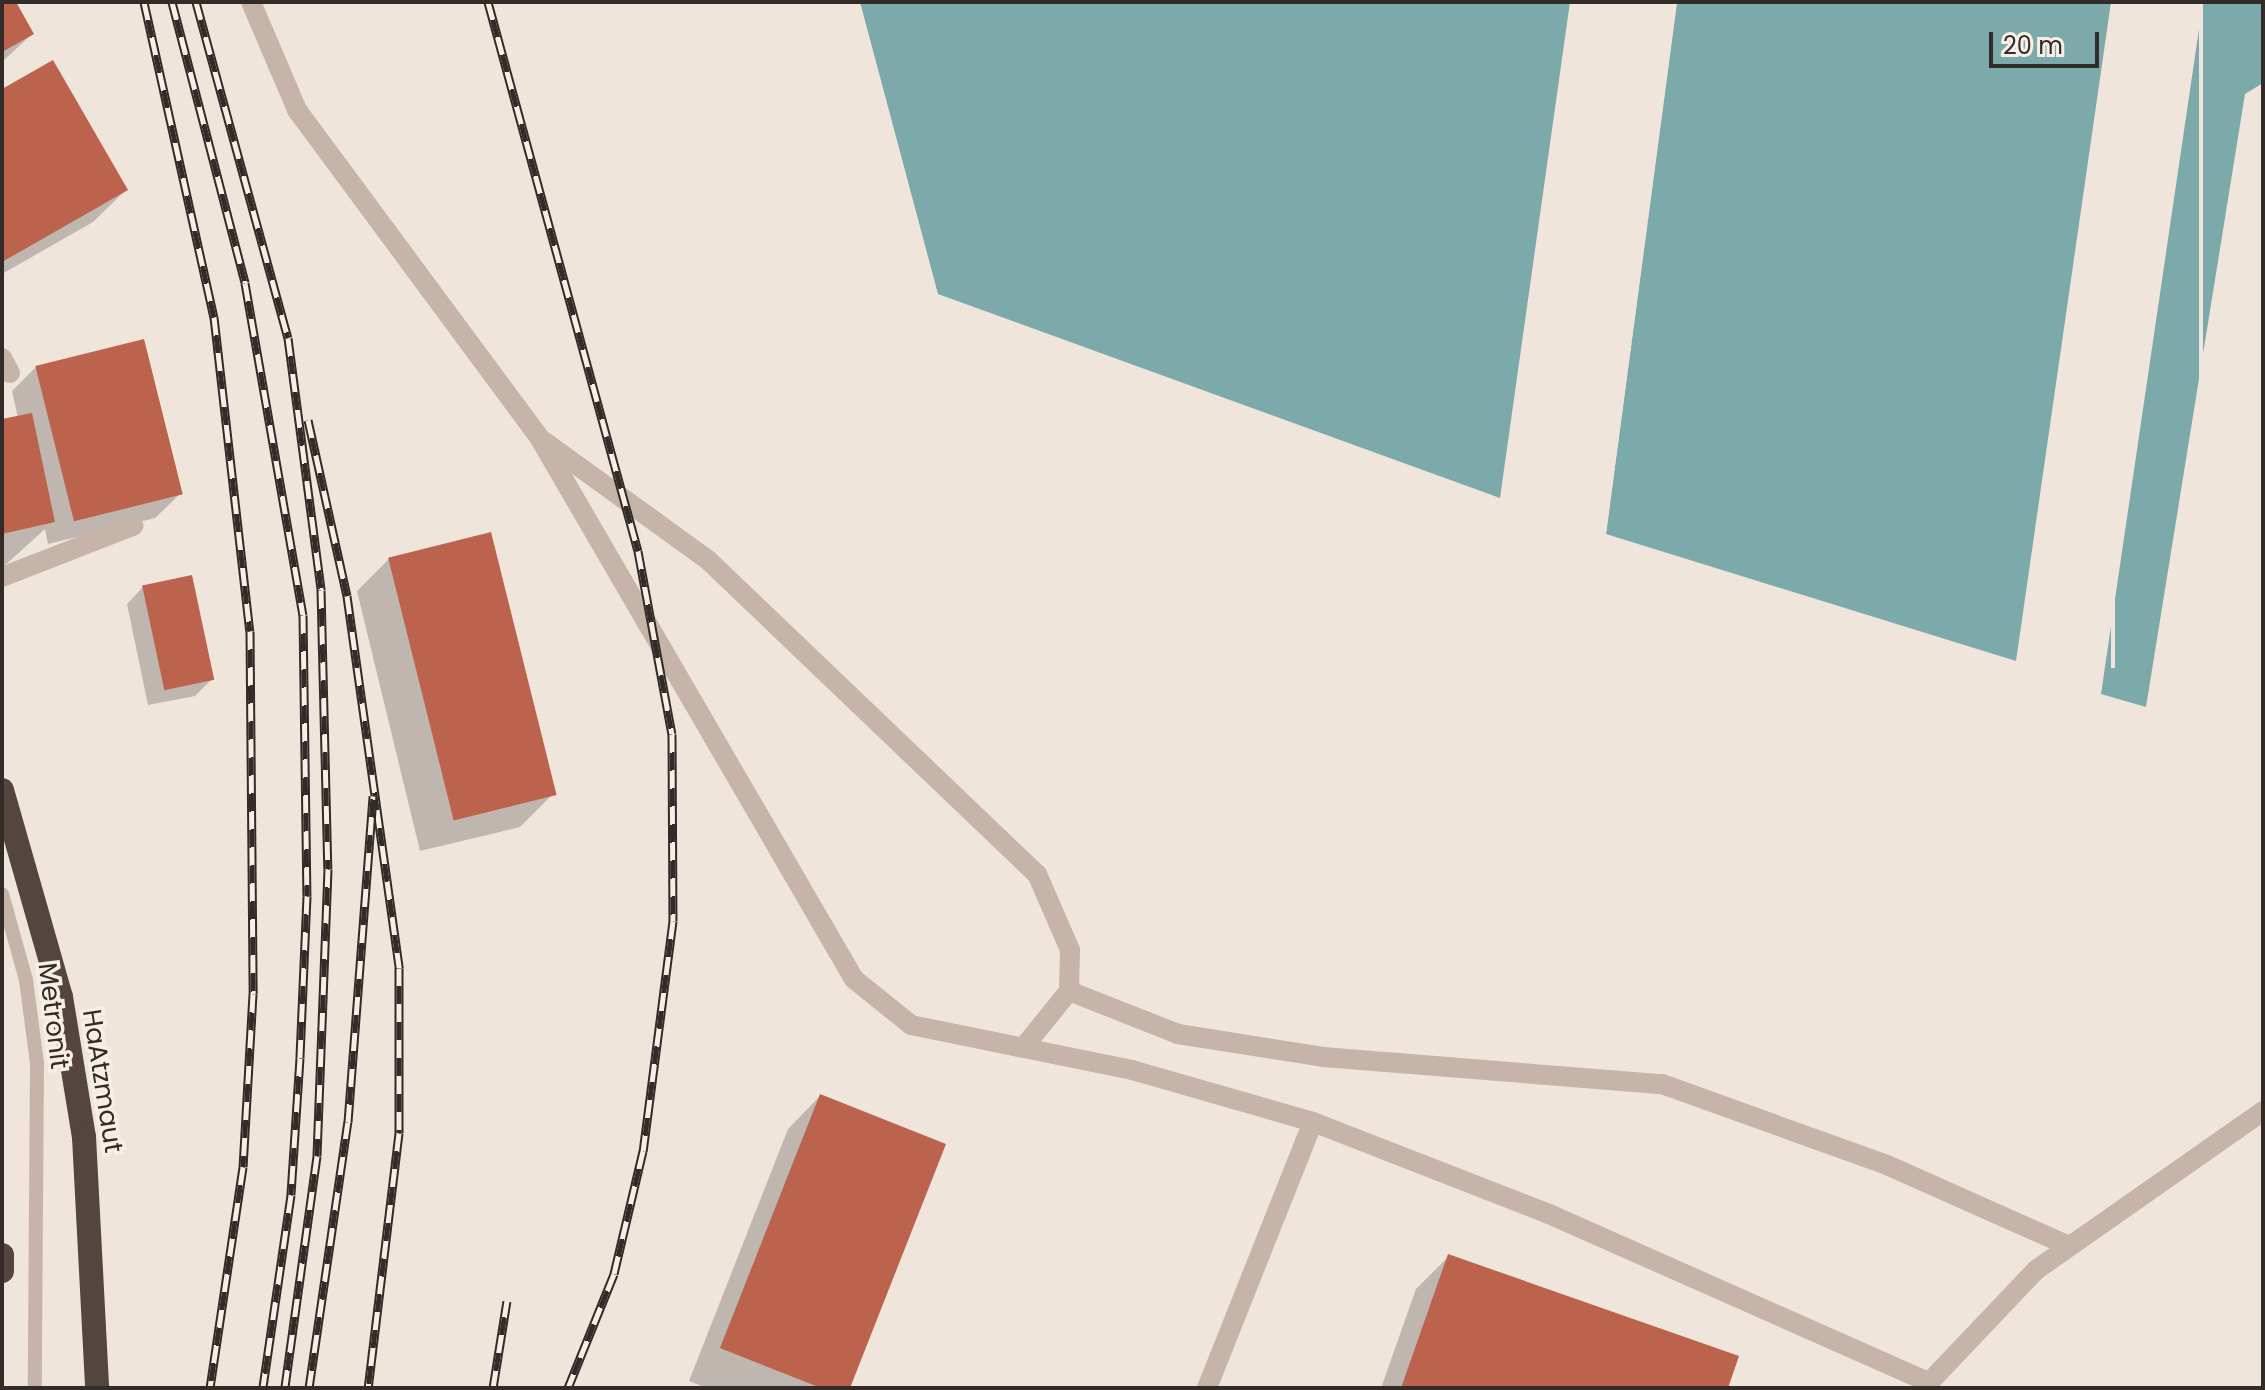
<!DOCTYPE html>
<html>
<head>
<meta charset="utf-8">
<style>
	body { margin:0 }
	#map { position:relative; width:2265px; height:1390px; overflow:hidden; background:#efe5db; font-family:Poppins,sans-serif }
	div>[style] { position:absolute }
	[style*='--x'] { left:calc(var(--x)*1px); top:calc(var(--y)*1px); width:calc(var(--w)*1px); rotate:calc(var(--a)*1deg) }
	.water>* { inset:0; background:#7caaaa }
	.pier>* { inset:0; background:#efe5db; transform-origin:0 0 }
	.shadow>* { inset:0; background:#0003 }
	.building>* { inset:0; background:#bb634c; transform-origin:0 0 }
	.lane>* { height:14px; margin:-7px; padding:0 7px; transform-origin:7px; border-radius:7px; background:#c6b4a8 }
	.street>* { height:20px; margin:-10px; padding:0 10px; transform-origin:10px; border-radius:10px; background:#c6b4a8 }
	.highway>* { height:24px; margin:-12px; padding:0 12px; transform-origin:12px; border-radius:12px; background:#54453f }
	.rail>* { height:9px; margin-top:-4.5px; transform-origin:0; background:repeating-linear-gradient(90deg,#f7efe6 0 18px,#332b27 0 36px); box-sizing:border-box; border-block:2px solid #332b27 }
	span { translate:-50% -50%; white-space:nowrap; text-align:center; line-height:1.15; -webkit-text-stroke:7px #f7efe6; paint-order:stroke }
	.street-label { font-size:26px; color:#332b27 }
	.frame { position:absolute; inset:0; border:4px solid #332b27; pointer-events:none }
	.scale { position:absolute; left:1989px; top:32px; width:110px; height:36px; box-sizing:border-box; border:4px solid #332b27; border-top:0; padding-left:10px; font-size:24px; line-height:28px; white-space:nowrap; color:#332b27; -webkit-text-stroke:6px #f7efe6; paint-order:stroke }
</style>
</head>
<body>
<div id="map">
	<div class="water">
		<div style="clip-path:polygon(860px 2px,1570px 2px,1500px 498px,938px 294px)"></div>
		<div style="clip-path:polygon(1677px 2px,2111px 2px,2016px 661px,1606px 534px)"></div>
		<div style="clip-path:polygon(2203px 2px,2263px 2px,2263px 83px,2245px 94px,2146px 707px,2101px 694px)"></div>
	</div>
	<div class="pier">
		<div style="left:1570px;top:2px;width:4px;height:501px"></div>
		<div style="clip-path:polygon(1673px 2px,1677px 2px,1606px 534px,1603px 533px)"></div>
		<div style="left:2111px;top:2px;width:4px;height:666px"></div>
		<div style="left:2199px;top:2px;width:4px;height:697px"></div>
	</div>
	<div class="shadow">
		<div style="clip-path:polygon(2px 2px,14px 2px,32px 34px,2px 62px)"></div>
		<div style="clip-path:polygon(2px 92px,126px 190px,93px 222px,2px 274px)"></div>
		<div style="clip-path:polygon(36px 367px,180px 494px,155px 518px,48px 544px,45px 529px,2px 568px,2px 421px,18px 418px,12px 391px)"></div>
		<div style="clip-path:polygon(390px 558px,553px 794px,520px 827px,420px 851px,357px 591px)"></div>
		<div style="clip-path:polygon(143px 587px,212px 679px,195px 696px,148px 705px,127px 604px)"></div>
		<div style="clip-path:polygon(820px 1096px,848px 1388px,707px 1388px,689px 1381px,788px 1129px)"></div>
		<div style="clip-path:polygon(1449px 1256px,1726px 1388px,1381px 1388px,1416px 1289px)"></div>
	</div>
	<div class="building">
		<div style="clip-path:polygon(2px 2px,16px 2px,34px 34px,2px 52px)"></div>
		<div style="clip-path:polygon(53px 60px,128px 190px,2px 262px,2px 89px)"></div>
		<div style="left:144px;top:339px;width:160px;height:112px;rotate:76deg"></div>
		<div style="clip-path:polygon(32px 413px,55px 522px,2px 534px,2px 419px)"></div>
		<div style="left:491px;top:532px;width:271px;height:106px;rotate:76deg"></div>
		<div style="left:192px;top:575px;width:107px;height:51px;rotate:78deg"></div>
		<div style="clip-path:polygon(820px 1094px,946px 1144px,850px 1388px,821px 1388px,720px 1348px)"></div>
		<div style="clip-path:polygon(1448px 1254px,1739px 1356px,1728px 1388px,1401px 1388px)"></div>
	</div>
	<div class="lane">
		<div style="--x:2;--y:894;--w:89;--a:74.4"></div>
		<div style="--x:26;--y:980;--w:84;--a:82.5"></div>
		<div style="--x:37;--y:1063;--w:325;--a:90.4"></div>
	</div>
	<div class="street">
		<div style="--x:251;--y:2;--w:117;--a:66.9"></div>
		<div style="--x:297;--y:110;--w:407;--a:53.5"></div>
		<div style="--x:539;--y:437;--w:627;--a:59.84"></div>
		<div style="--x:854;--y:979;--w:73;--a:38.9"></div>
		<div style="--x:911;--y:1025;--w:226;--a:11.5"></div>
		<div style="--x:1132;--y:1070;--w:188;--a:16"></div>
		<div style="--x:1313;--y:1122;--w:253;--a:21.3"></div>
		<div style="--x:1549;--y:1214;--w:415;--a:23.9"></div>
		<div style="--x:2;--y:358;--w:17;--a:62"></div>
		<div style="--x:545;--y:442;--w:201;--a:35.9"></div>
		<div style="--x:708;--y:560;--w:455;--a:43.7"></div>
		<div style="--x:1037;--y:874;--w:83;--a:66.5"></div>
		<div style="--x:1070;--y:950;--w:41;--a:91.4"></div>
		<div style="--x:1069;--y:991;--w:73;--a:128.9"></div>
		<div style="--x:2;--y:577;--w:141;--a:-21.3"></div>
		<div style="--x:1069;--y:991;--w:117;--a:21.5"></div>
		<div style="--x:1178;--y:1034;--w:147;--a:9"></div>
		<div style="--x:1323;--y:1057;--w:340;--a:4.6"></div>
		<div style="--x:1662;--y:1084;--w:239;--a:19.8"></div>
		<div style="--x:1887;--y:1165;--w:199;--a:24"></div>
		<div style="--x:1207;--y:1388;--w:286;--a:-68.3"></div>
		<div style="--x:1924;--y:1388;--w:163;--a:-46.5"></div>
		<div style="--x:2036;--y:1270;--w:277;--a:-35"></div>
	</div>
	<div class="highway">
		<div style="--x:2;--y:790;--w:215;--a:74.1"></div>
		<div style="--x:61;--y:997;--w:142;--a:80.7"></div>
		<div style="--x:84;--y:1137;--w:251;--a:87"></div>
		<div style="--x:2;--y:1255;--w:16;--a:90"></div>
	</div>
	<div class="rail">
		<div style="--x:144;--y:2;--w:323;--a:77.5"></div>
		<div style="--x:214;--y:317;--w:316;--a:83.5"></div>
		<div style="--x:250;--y:631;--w:363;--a:89.5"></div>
		<div style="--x:253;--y:994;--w:173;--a:93.3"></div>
		<div style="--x:243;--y:1167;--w:223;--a:98.5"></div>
		<div style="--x:172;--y:2;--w:290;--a:75.4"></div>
		<div style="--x:245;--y:283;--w:337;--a:80.1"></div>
		<div style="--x:303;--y:615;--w:281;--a:89.2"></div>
		<div style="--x:307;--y:896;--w:162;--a:92.5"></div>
		<div style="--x:300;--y:1058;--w:137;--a:93.8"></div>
		<div style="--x:291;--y:1195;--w:195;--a:98.3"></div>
		<div style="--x:196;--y:2;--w:348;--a:74.7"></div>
		<div style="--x:288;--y:338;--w:254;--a:82.5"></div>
		<div style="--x:321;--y:590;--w:279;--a:88.6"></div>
		<div style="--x:328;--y:869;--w:287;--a:92.2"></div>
		<div style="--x:317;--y:1156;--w:234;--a:97.9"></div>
		<div style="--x:488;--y:2;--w:569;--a:74.72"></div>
		<div style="--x:638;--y:551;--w:186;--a:79.5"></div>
		<div style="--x:672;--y:734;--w:187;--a:89.7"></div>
		<div style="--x:673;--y:921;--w:232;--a:97.4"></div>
		<div style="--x:643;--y:1151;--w:126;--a:103.3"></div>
		<div style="--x:614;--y:1274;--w:123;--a:112"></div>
		<div style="--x:308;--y:420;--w:180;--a:77.5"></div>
		<div style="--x:347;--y:596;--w:376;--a:82"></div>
		<div style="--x:399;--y:968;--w:165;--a:90"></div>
		<div style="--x:399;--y:1133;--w:257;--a:96.9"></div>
		<div style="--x:309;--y:1388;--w:269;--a:-81.7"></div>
		<div style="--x:348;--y:1122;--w:327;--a:-85.6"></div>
		<div style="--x:493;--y:1388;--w:88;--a:-80.9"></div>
	</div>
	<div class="street-label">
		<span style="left:53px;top:1016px;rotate:83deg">Metronit</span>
		<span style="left:102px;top:1081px;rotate:81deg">HaAtzmaut</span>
	</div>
	<div class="frame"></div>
	<div class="scale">20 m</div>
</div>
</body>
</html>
